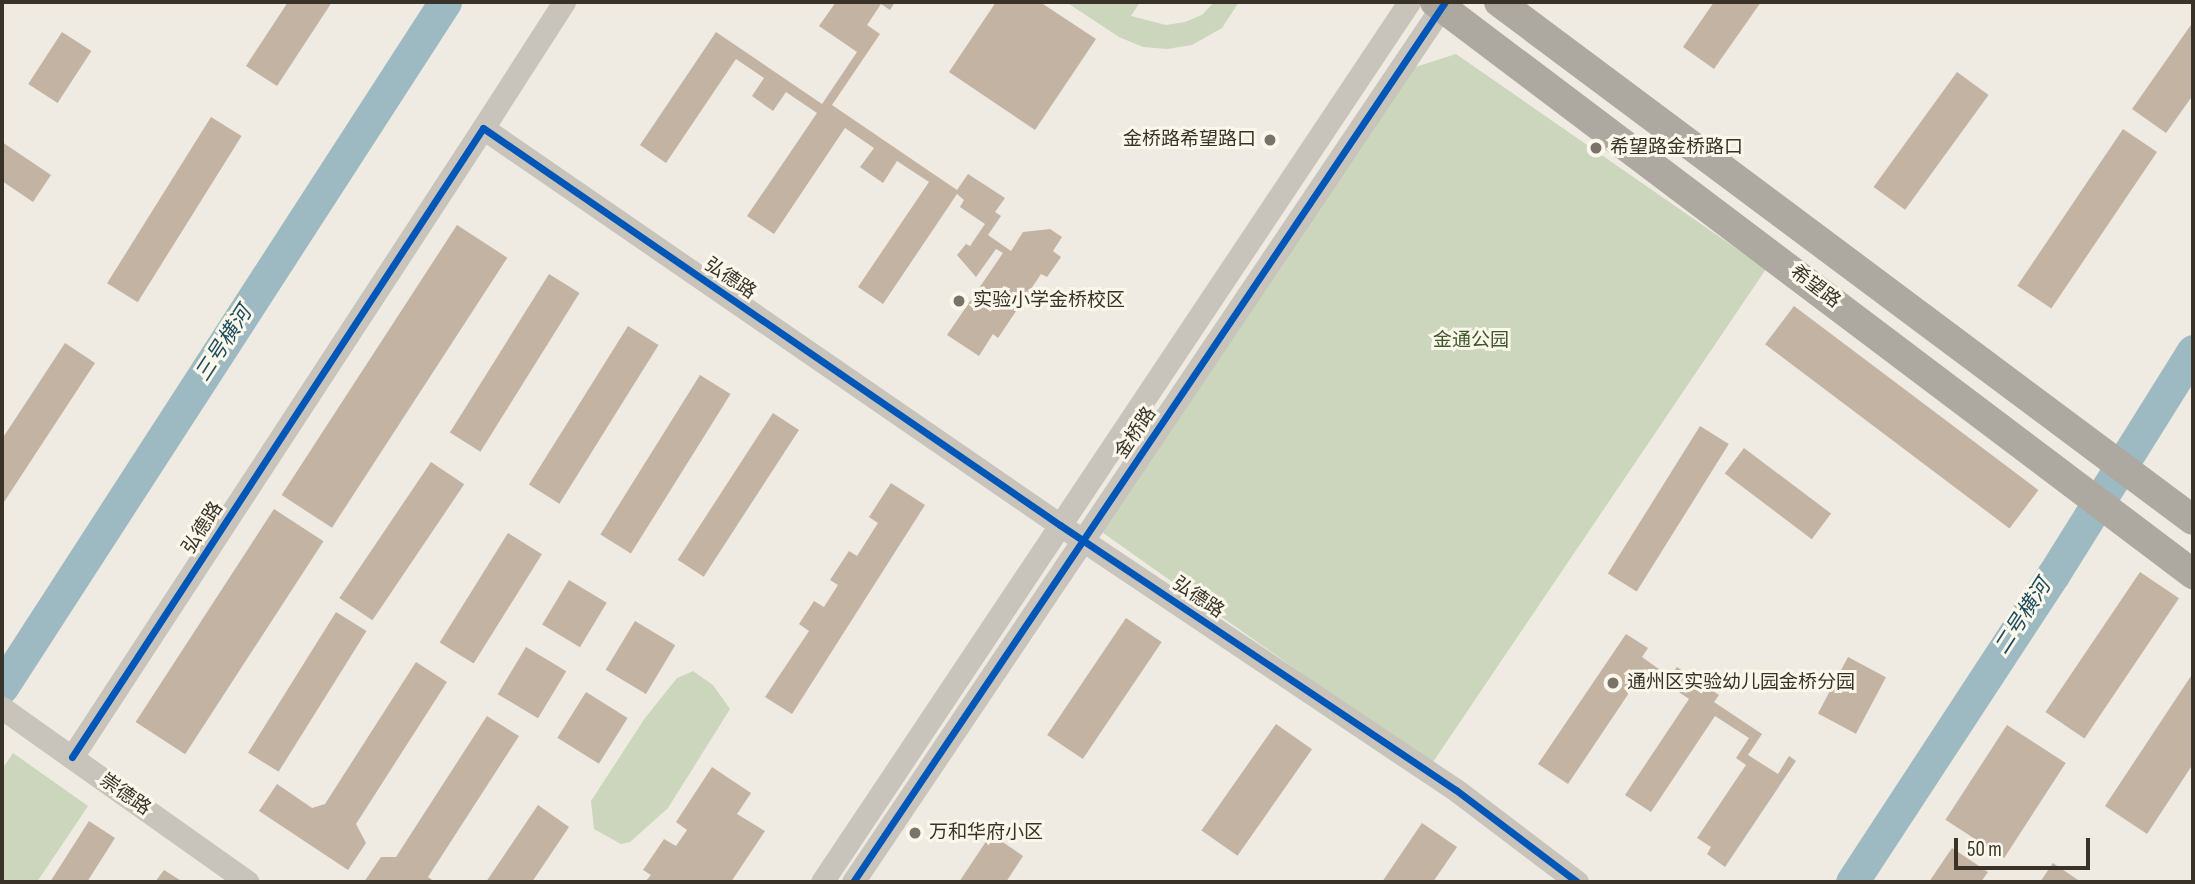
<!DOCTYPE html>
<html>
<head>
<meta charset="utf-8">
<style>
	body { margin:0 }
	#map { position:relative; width:2195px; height:884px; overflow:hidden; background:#efebe2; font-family:"Sofia Sans Condensed","Noto Sans SC",sans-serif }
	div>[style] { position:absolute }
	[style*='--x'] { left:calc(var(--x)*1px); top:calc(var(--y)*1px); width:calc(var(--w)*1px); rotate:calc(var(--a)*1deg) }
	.green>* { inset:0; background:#cbd6bc }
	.river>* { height:33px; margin:-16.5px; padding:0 16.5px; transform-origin:16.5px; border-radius:16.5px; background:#9db9c1 }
	.building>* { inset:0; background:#c3b3a3; transform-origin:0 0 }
	.minor>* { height:23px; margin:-11.5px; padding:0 11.5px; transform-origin:11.5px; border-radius:11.5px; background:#c8c4bb }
	.major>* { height:30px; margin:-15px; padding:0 15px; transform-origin:15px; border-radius:15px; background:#ada8a0 }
	.cycleway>* { height:7px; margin:-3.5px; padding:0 3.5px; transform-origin:3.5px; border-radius:3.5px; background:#0057b8 }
	.dots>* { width:19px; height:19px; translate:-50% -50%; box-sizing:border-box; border:4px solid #fbf7ea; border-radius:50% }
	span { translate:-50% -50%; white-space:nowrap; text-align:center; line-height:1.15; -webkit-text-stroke:6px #fbf7ea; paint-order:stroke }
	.poi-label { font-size:19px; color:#393229 }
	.right { translate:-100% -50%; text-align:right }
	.left { translate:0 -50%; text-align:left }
	.street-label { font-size:19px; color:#393229 }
	.park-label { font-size:19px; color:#3e592b }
	.water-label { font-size:21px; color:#1c4b5e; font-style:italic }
	.frame { position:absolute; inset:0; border:4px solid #393229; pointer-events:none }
	.scale { position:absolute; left:1954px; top:838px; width:136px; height:32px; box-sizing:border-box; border:4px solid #393229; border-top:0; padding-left:9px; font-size:21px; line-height:24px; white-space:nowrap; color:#393229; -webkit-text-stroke:5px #fbf7ea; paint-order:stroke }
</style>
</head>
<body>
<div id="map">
	<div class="green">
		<div style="clip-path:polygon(1066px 2px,1140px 2px,1131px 16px,1166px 25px,1185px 22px,1202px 15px,1214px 2px,1239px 2px,1222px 28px,1192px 45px,1167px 49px,1143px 47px,1119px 37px)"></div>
		<div style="clip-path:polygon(1456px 54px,1766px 269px,1431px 765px,1099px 530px,1406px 70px)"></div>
		<div style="clip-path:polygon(693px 671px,713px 685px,730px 709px,668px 808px,630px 842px,621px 844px,594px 829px,591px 801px,645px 718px,677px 678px)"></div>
		<div style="clip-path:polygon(13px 753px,88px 806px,37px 882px,2px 882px,2px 769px)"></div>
	</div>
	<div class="river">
		<div style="--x:2;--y:687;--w:816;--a:-57.11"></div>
		<div style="--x:1852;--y:882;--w:367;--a:-56.8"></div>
		<div style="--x:2053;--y:575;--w:264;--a:-58"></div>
	</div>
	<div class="building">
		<div style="clip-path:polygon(288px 2px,332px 2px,277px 86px,246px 66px)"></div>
		<div style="clip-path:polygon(836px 2px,895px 2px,890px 10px,881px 4px,867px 25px,880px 34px,832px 105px,957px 190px,968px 174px,1005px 198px,995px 212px,1001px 216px,988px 235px,1011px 251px,1023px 232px,1050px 229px,1062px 237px,1053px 251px,1061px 257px,1047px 277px,1041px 274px,998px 338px,993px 334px,979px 356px,947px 335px,1003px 253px,996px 249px,976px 277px,957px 255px,966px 244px,970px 246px,985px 224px,960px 207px,964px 200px,957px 194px,883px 304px,858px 287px,929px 182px,897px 161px,883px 183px,860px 167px,874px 148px,845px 128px,774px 234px,747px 216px,817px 113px,786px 92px,773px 111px,752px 96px,764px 78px,736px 59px,666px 163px,640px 145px,716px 32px,822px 104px,857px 52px,819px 26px)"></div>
		<div style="clip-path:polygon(996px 2px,1040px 2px,1096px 39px,1035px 130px,949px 72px)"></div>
		<div style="clip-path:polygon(1714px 2px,1761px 2px,1714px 69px,1683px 47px)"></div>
		<div style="clip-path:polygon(2193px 22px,2193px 95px,2166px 133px,2132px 109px)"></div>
		<div style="left:62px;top:32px;width:35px;height:62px;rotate:33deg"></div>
		<div style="left:1957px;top:72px;width:39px;height:142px;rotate:36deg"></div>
		<div style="left:211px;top:117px;width:36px;height:196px;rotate:32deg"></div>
		<div style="left:2123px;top:129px;width:41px;height:189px;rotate:34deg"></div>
		<div style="clip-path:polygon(2px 142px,51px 175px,33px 202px,2px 181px)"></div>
		<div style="left:457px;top:225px;width:60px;height:322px;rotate:33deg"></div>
		<div style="left:549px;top:274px;width:36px;height:187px;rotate:32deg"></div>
		<div style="left:1794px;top:306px;width:306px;height:48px;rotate:37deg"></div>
		<div style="left:628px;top:326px;width:36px;height:187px;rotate:32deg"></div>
		<div style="clip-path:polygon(65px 343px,95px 363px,2px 505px,2px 439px)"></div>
		<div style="left:700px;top:375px;width:36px;height:188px;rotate:32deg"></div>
		<div style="left:773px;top:413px;width:31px;height:175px;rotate:33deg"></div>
		<div style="left:1700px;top:426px;width:34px;height:174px;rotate:32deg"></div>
		<div style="left:1744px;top:448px;width:109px;height:32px;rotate:37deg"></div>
		<div style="left:431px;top:462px;width:40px;height:164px;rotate:34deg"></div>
		<div style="clip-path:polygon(891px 483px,925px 505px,792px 714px,765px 697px,809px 631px,799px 624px,814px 601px,824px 607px,838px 585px,830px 580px,849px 551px,857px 556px,878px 523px,869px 517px)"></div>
		<div style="left:274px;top:509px;width:59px;height:254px;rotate:33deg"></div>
		<div style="left:508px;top:533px;width:40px;height:129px;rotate:32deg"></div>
		<div style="left:2140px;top:572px;width:47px;height:169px;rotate:34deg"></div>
		<div style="left:569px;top:580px;width:44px;height:52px;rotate:31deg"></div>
		<div style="left:336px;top:612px;width:36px;height:166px;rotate:32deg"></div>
		<div style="left:1126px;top:618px;width:43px;height:141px;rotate:34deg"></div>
		<div style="left:635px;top:621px;width:47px;height:57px;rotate:31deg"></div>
		<div style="clip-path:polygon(1626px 634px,1648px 648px,1642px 657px,1670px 677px,1677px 667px,1719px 695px,1714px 702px,1762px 734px,1748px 755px,1778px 774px,1789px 756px,1796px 761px,1725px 867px,1707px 854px,1711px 847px,1697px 838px,1746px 765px,1736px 758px,1749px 738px,1715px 716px,1651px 812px,1625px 795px,1689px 699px,1645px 669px,1568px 784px,1538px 764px)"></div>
		<div style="left:526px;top:647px;width:47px;height:55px;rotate:31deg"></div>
		<div style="left:1848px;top:657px;width:43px;height:64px;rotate:28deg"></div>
		<div style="clip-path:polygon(416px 662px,447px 682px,356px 824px,366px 843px,348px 870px,259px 811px,277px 784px,312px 808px,325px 804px)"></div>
		<div style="clip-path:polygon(2193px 673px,2193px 764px,2147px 834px,2105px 806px)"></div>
		<div style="left:586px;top:692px;width:49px;height:54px;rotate:32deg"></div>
		<div style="clip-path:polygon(487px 716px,519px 736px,428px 877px,435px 882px,364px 882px,381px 857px,396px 857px)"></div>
		<div style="left:1276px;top:724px;width:44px;height:130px;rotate:35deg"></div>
		<div style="left:2007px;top:725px;width:70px;height:113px;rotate:33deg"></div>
		<div style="clip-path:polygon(712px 767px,751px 793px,737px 814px,765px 831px,731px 882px,645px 882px,651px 875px,643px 870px,664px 839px,676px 846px,687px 830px,676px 822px)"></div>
		<div style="clip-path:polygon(538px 805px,569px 827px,532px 882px,486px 882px)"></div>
		<div style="clip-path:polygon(89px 821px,115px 838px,87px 882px,50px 882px)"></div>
		<div style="clip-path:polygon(1422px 823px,1457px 847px,1433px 882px,1382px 882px)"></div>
		<div style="clip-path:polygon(991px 834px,1023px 856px,1006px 882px,959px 882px)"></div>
		<div style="clip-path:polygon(1952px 848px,1988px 872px,1981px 882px,1929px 882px)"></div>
		<div style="clip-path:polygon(2053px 863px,2081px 882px,2040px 882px)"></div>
		<div style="clip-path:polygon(164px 870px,183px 882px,155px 882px)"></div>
	</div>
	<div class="minor">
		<div style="--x:483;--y:128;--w:150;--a:-57.3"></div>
		<div style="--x:2;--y:708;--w:301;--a:35.3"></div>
		<div style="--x:72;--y:757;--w:751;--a:-56.84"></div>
		<div style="--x:483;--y:128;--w:700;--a:34.53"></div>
		<div style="--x:1060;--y:525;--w:476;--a:33.8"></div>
		<div style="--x:1456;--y:790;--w:152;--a:37.2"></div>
		<div style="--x:822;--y:882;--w:1058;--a:-56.29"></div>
		<div style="--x:853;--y:882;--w:1061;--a:-56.07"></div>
	</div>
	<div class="major">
		<div style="--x:1435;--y:2;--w:950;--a:37.04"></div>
		<div style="--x:1499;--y:2;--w:866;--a:36.74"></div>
	</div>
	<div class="cycleway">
		<div style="--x:72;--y:757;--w:751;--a:-56.84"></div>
		<div style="--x:483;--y:128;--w:700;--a:34.53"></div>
		<div style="--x:1060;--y:525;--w:476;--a:33.8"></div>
		<div style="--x:1456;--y:790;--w:152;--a:37.2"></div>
		<div style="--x:853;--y:882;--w:1061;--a:-56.07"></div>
	</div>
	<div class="dots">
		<div style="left:1270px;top:140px;background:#79736a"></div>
		<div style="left:1596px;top:148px;background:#79736a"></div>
		<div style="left:959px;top:301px;background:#79736a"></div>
		<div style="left:1613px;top:683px;background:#79736a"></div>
		<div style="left:915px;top:833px;background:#79736a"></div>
	</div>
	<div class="poi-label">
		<span class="right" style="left:1256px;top:140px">金桥路希望路口</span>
		<span class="left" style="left:1610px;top:148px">希望路金桥路口</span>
		<span class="left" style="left:973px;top:301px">实验小学金桥校区</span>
		<span class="left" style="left:1627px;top:683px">通州区实验幼儿园金桥分园</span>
		<span class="left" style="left:929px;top:833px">万和华府小区</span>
	</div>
	<div class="street-label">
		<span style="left:730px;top:279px;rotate:34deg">弘德路</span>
		<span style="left:1815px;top:287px;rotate:37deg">希望路</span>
		<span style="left:1136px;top:433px;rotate:-56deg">金桥路</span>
		<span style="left:203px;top:528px;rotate:-57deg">弘德路</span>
		<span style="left:1198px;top:598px;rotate:34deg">弘德路</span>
		<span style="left:125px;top:795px;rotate:35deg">崇德路</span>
	</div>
	<div class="park-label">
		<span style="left:1471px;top:341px">金通公园</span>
	</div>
	<div class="water-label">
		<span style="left:224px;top:344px;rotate:-57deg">三号横河</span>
		<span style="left:2023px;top:617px;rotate:-57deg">二号横河</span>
	</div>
	<div class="frame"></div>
	<div class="scale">50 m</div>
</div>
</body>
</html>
